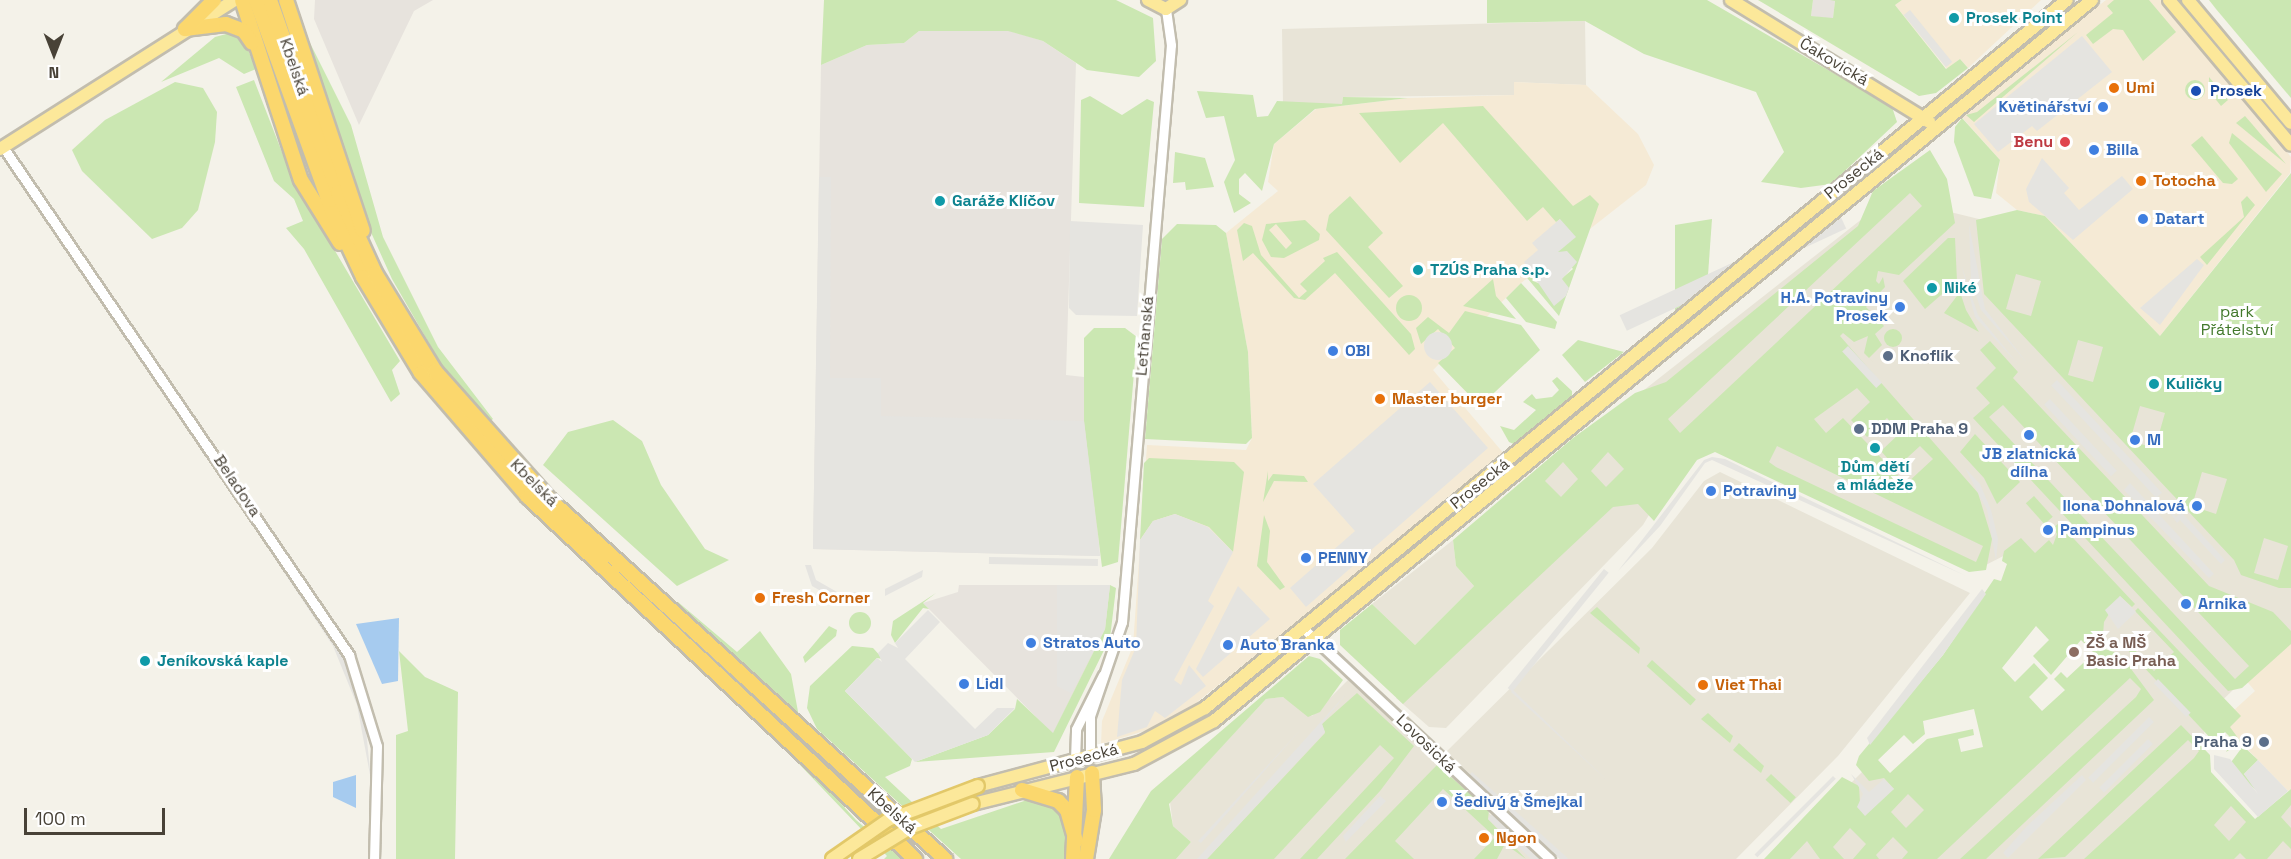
<!DOCTYPE html>
<html>
<head>
<meta charset="utf-8">
<style>
	body { margin:0 }
	#map { position:relative; width:2291px; height:859px; overflow:hidden; background:#f4f2e9; font-family:"Space Grotesk",sans-serif }
	div>[style] { position:absolute }
	[style*='--x'] { left:calc(var(--x)*1px); top:calc(var(--y)*1px); width:calc(var(--w)*1px); rotate:calc(var(--a)*1deg) }
	.residential>* { inset:0; background:#e8e4d7 }
	.commercial>* { inset:0; background:#f5ead5 }
	.industrial>* { inset:0; background:#e7e3dd }
	.green>* { inset:0; background:#cbe7b2; transform-origin:0 0 }
	.round { border-radius:50% }
	.parking>* { inset:0; background:#e5e4e0; transform-origin:0 0 }
	.water>* { inset:0; background:#a6cbef }
	.roads { filter:drop-shadow(2px 0 #c2bdae) drop-shadow(-2px 0 #c2bdae) drop-shadow(0 2px #c2bdae) drop-shadow(0 -2px #c2bdae) }
	.minor>* { height:9px; margin:-4.5px; padding:0 4.5px; transform-origin:4.5px; border-radius:4.5px; background:#fff }
	.major>* { height:12px; margin:-6px; padding:0 6px; transform-origin:6px; border-radius:6px; background:#fce89a }
	.highway>* { height:14px; margin:-7px; padding:0 7px; transform-origin:7px; border-radius:7px; background:#fbd76d }
	.bridges { filter:drop-shadow(2px 0 #e2c869) drop-shadow(-2px 0 #e2c869) drop-shadow(0 2px #e2c869) drop-shadow(0 -2px #e2c869) }
	.major-bridge>* { height:12px; margin:-6px; padding:0 6px; transform-origin:6px; border-radius:6px; background:#fce89a }
	.dots>* { width:16px; height:16px; translate:-50% -50%; box-sizing:border-box; border:3px solid #fff; border-radius:50% }
	span { translate:-50% -50%; white-space:nowrap; text-align:center; line-height:1.15; -webkit-text-stroke:6px #fff; paint-order:stroke }
	.culture-label { font-size:16px; color:#0d838f; font-weight:700 }
	.left { translate:0 -50%; text-align:left }
	.street-label { font-size:16px; color:#484237 }
	.food-label { font-size:16px; color:#c56008; font-weight:700 }
	.transit-label { font-size:16px; color:#164399; font-weight:700 }
	.shop-label { font-size:16px; color:#366cbe; font-weight:700 }
	.right { translate:-100% -50%; text-align:right }
	.health-label { font-size:16px; color:#be3a42; font-weight:700 }
	.park-label { font-size:16px; color:#42792b }
	.service-label { font-size:16px; color:#4e5e75; font-weight:700 }
	.education-label { font-size:16px; color:#785e54; font-weight:700 }
	.north { position:absolute; left:24px; top:24px; width:60px; height:60px; -webkit-text-stroke:4px #fff; paint-order:stroke; rotate:180deg; font-size:16px; font-weight:700; line-height:24px; text-align:center; color:#484237 }
	.north::after { content:''; display:block; margin:auto; width:21px; height:27px; background:#484237; clip-path:polygon(50% 0,100% 100%,50% 72%,0 100%) }
	.scale { position:absolute; left:24px; top:808px; width:141px; height:27px; box-sizing:border-box; border:3px solid #484237; border-top:0; padding-left:8px; font-size:18px; line-height:21px; white-space:nowrap; color:#484237; -webkit-text-stroke:4px #fff; paint-order:stroke }
</style>
</head>
<body>
<div id="map">
	<div class="residential">
		<div style="clip-path:polygon(1585px 21px,1586px 85px,1515px 82px,1514px 95px,1343px 97px,1342px 104px,1283px 105px,1282px 29px)"></div>
		<div style="clip-path:polygon(1909px 182px,1938px 209px,2048px 236px,2291px 493px,2291px 634px,2206px 716px,2202px 754px,2093px 859px,1775px 859px,1871px 763px,1884px 777px,1928px 766px,1967px 814px,2116px 655px,2015px 550px,1978px 569px,1720px 448px,1686px 453px,1643px 525px,1446px 728px,1429px 727px,1396px 698px,1578px 528px,1532px 478px)"></div>
		<div style="clip-path:polygon(1720px 472px,1970px 593px,1838px 756px,1736px 859px,1562px 859px,1446px 752px,1652px 548px,1704px 481px)"></div>
		<div style="clip-path:polygon(1453px 540px,1456px 566px,1474px 586px,1415px 645px,1372px 604px)"></div>
		<div style="clip-path:polygon(1348px 680px,1422px 748px,1536px 859px,1176px 859px,1191px 842px,1173px 826px,1170px 802px,1266px 699px,1283px 697px,1312px 716px)"></div>
		<div style="clip-path:polygon(2217px 782px,2256px 823px,2291px 792px,2291px 859px,2206px 859px)"></div>
	</div>
	<div class="commercial">
		<div style="clip-path:polygon(1902px 0,2041px 0,1968px 68px,1960px 59px,1947px 69px,1895px 5px)"></div>
		<div style="clip-path:polygon(2106px 0,2164px 0,2291px 157px,2290px 173px,2160px 336px,2045px 216px,2017px 210px,1996px 193px,2000px 160px,1959px 114px)"></div>
		<div style="clip-path:polygon(1514px 82px,1586px 85px,1638px 134px,1654px 165px,1646px 185px,1521px 283px,1433px 370px,1505px 455px,1171px 723px,1101px 744px,1102px 721px,1133px 646px,1147px 445px,1246px 450px,1252px 438px,1248px 352px,1226px 233px,1278px 191px,1268px 182px,1274px 144px,1316px 109px,1408px 98px,1514px 95px)"></div>
		<div style="clip-path:polygon(2291px 634px,2291px 789px,2288px 791px,2221px 722px,2255px 691px,2244px 678px)"></div>
	</div>
	<div class="industrial">
		<div style="clip-path:polygon(315px 0,433px 0,414px 11px,359px 125px,314px 19px)"></div>
		<div style="clip-path:polygon(1813px 0,1835px 0,1833px 19px,1811px 16px)"></div>
		<div style="clip-path:polygon(919px 31px,1010px 31px,1043px 41px,1076px 63px,1066px 375px,1084px 377px,1100px 556px,813px 549px,821px 65px,867px 45px,904px 43px)"></div>
		<div style="clip-path:polygon(959px 585px,1110px 585px,1105px 629px,1053px 734px,923px 603px,958px 592px)"></div>
	</div>
	<div class="green">
		<div style="clip-path:polygon(824px 0,1116px 0,1153px 18px,1156px 61px,1139px 77px,1087px 70px,1043px 41px,1008px 31px,919px 31px,904px 43px,867px 45px,821px 65px)"></div>
		<div style="clip-path:polygon(1487px 0,1707px 0,1892px 107px,1897px 122px,1831px 184px,1801px 188px,1761px 182px,1784px 152px,1756px 92px,1644px 54px,1585px 21px,1487px 23px)"></div>
		<div style="clip-path:polygon(1758px 0,1813px 0,1811px 16px,1833px 18px,1835px 1px,1830px 0,1902px 0,1895px 5px,1946px 69px,1960px 59px,1968px 68px,1936px 93px,1919px 96px)"></div>
		<div style="clip-path:polygon(2114px 0,2149px 0,2176px 32px,2143px 61px,2123px 30px,2113px 29px,2093px 44px,2086px 35px,2113px 13px,2107px 6px)"></div>
		<div style="clip-path:polygon(2209px 0,2291px 0,2291px 98px,2216px 9px)"></div>
		<div style="clip-path:polygon(2078px 32px,1974px 122px,1966px 115px,1977px 112px)"></div>
		<div style="clip-path:polygon(230px 33px,246px 45px,256px 69px,244px 74px,219px 58px,161px 82px,215px 37px)"></div>
		<div style="clip-path:polygon(308px 39px,351px 125px,383px 237px,438px 347px,493px 419px,489px 422px,441px 364px,392px 279px,369px 228px)"></div>
		<div style="clip-path:polygon(2209px 77px,2228px 100px,2221px 106px,2209px 91px)"></div>
		<div class="round" style="left:2185px;top:80px;width:20px;height:20px"></div>
		<div style="clip-path:polygon(254px 80px,292px 178px,400px 361px,392px 370px,400px 394px,391px 402px,304px 249px,286px 228px,303px 221px,294px 199px,274px 181px,236px 87px)"></div>
		<div style="clip-path:polygon(175px 82px,203px 88px,217px 112px,215px 142px,198px 210px,182px 228px,152px 239px,82px 171px,72px 150px,105px 120px)"></div>
		<div style="clip-path:polygon(1197px 91px,1253px 95px,1257px 117px,1268px 116px,1277px 101px,1342px 104px,1343px 97px,1408px 98px,1315px 109px,1274px 144px,1262px 191px,1245px 173px,1239px 179px,1239px 194px,1251px 203px,1234px 213px,1224px 182px,1235px 160px,1224px 116px,1206px 118px)"></div>
		<div style="clip-path:polygon(1090px 96px,1122px 115px,1147px 99px,1154px 102px,1144px 207px,1079px 203px,1081px 100px)"></div>
		<div style="clip-path:polygon(1483px 106px,1573px 206px,1590px 195px,1599px 204px,1559px 316px,1523px 273px,1530px 268px,1537px 277px,1533px 281px,1564px 293px,1561px 279px,1573px 269px,1558px 252px,1560px 219px,1556px 222px,1543px 207px,1527px 221px,1443px 123px,1400px 163px,1359px 113px)"></div>
		<div style="clip-path:polygon(2245px 116px,2252px 124px,2286px 164px,2236px 123px)"></div>
		<div style="clip-path:polygon(1962px 118px,2000px 160px,1991px 199px,1974px 196px,1954px 142px,1955px 127px)"></div>
		<div style="clip-path:polygon(2232px 133px,2282px 174px,2266px 192px,2229px 143px)"></div>
		<div style="clip-path:polygon(2202px 136px,2238px 179px,2232px 184px,2223px 183px,2191px 145px)"></div>
		<div style="clip-path:polygon(evenodd,1930px 150px,1947px 179px,1955px 223px,1899px 275px,1878px 271px,1876px 281px,1879px 284px,1883px 277px,1885px 287px,1866px 307px,1884px 326px,1875px 334px,1882px 345px,1869px 358px,1873px 362px,1864px 353px,1868px 336px,1854px 342px,1843px 333px,1840px 336px,1978px 493px,1992px 539px,1986px 570px,1969px 572px,1715px 452px,1697px 460px,1654px 521px,1638px 504px,1613px 507px,1403px 704px,1340px 645px,1340px 630px,1372px 604px,1415px 645px,1474px 586px,1456px 566px,1453px 540px,1573px 438px,1635px 393px,1666px 382px,1858px 226px,1873px 191px,1930px 150px,1910px 193px,1922px 206px,1680px 433px,1668px 419px,1910px 193px,1930px 150px,1857px 388px,1870px 402px,1851px 420px,1867px 437px,1887px 418px,1900px 433px,1881px 451px,1896px 468px,1920px 446px,1933px 459px,1906px 484px,1843px 418px,1826px 433px,1814px 419px,1857px 388px,1930px 150px,1777px 446px,1983px 546px,1976px 562px,1776px 467px,1769px 462px,1777px 446px,1930px 150px,1608px 452px,1624px 469px,1606px 487px,1591px 471px,1608px 452px,1930px 150px,1563px 462px,1578px 479px,1561px 497px,1545px 481px,1563px 462px)"></div>
		<div style="clip-path:polygon(1175px 152px,1205px 158px,1214px 187px,1186px 190px,1185px 182px,1173px 183px)"></div>
		<div style="clip-path:polygon(1869px 171px,1871px 174px,1638px 362px,1638px 360px)"></div>
		<div style="clip-path:polygon(evenodd,2291px 173px,2291px 588px,2279px 588px,2241px 575px,2234px 560px,1984px 294px,1976px 220px,2017px 210px,2045px 216px,2160px 336px,2291px 173px,2016px 274px,2041px 281px,2031px 316px,2006px 309px,2016px 274px,2291px 173px,2078px 340px,2103px 347px,2093px 382px,2068px 375px,2078px 340px,2291px 173px,2140px 406px,2165px 413px,2155px 448px,2130px 441px,2140px 406px,2291px 173px,2202px 472px,2227px 479px,2216px 514px,2192px 506px,2202px 472px,2291px 173px,2264px 538px,2288px 546px,2278px 580px,2254px 573px,2264px 538px)"></div>
		<div style="clip-path:polygon(1350px 196px,1383px 233px,1368px 247px,1403px 286px,1389px 298px,1326px 230px,1329px 215px)"></div>
		<div style="clip-path:polygon(2247px 196px,2255px 205px,2207px 265px,2200px 257px,2244px 217px,2241px 202px)"></div>
		<div style="clip-path:polygon(1712px 219px,1707px 289px,1675px 311px,1675px 225px)"></div>
		<div style="clip-path:polygon(evenodd,1305px 220px,1320px 234px,1319px 240px,1284px 258px,1271px 257px,1262px 240px,1266px 224px,1305px 220px,1276px 224px,1292px 243px,1286px 249px,1269px 230px,1276px 224px)"></div>
		<div style="clip-path:polygon(1244px 223px,1252px 226px,1261px 255px,1299px 298px,1307px 291px,1300px 284px,1325px 261px,1323px 258px,1337px 252px,1411px 334px,1415px 349px,1409px 355px,1335px 273px,1305px 300px,1294px 298px,1253px 253px,1243px 261px,1237px 230px)"></div>
		<div style="clip-path:polygon(1177px 224px,1216px 225px,1226px 233px,1248px 352px,1252px 438px,1246px 444px,1145px 439px,1162px 239px)"></div>
		<div style="clip-path:polygon(1948px 238px,1955px 238px,1957px 281px,1925px 309px,1903px 281px)"></div>
		<div style="clip-path:polygon(1493px 279px,1496px 296px,1516px 319px,1463px 306px)"></div>
		<div style="clip-path:polygon(1521px 283px,1557px 322px,1555px 329px,1526px 322px,1506px 298px)"></div>
		<div style="clip-path:polygon(1960px 292px,1966px 310px,1979px 332px,1944px 313px)"></div>
		<div class="round" style="left:1396px;top:295px;width:26px;height:26px"></div>
		<div style="clip-path:polygon(1465px 311px,1521px 325px,1540px 350px,1480px 406px,1438px 363px,1455px 348px,1438px 329px,1421px 344px,1416px 328px,1428px 317px,1449px 333px)"></div>
		<div style="clip-path:polygon(1094px 328px,1125px 328px,1137px 337px,1118px 562px,1102px 567px,1084px 421px,1084px 338px)"></div>
		<div class="round" style="left:1884px;top:329px;width:18px;height:18px"></div>
		<div style="clip-path:polygon(1578px 340px,1624px 352px,1585px 382px,1562px 355px)"></div>
		<div style="clip-path:polygon(evenodd,1990px 341px,2018px 372px,2013px 378px,2209px 586px,2273px 612px,2291px 631px,2291px 644px,2242px 688px,2228px 691px,1973px 418px,1990px 403px,1976px 388px,1996px 368px,1980px 350px,1990px 341px,2003px 405px,2249px 666px,2235px 679px,1989px 417px,2003px 405px)"></div>
		<div style="clip-path:polygon(1630px 367px,1632px 370px,1524px 457px,1524px 454px)"></div>
		<div style="clip-path:polygon(1557px 377px,1572px 391px,1572px 401px,1516px 445px,1509px 442px,1500px 426px,1514px 430px,1536px 410px,1523px 402px,1532px 394px,1536px 399px,1552px 397px,1559px 390px,1552px 381px)"></div>
		<div style="clip-path:polygon(613px 420px,642px 441px,661px 485px,705px 549px,729px 560px,677px 586px,543px 465px,568px 432px)"></div>
		<div style="clip-path:polygon(1975px 434px,2020px 482px,1997px 504px,1984px 478px,1960px 452px)"></div>
		<div style="clip-path:polygon(1149px 458px,1234px 462px,1244px 472px,1233px 552px,1209px 527px,1175px 514px,1153px 521px,1140px 540px,1144px 463px)"></div>
		<div style="clip-path:polygon(1512px 464px,1514px 467px,1420px 542px,1420px 539px)"></div>
		<div style="clip-path:polygon(1268px 471px,1268px 481px,1273px 474px,1304px 476px,1308px 482px,1274px 481px,1263px 502px)"></div>
		<div style="left:2034px;top:496px;width:28px;height:11px;rotate:48deg"></div>
		<div style="clip-path:polygon(1264px 515px,1270px 531px,1267px 562px,1285px 587px,1280px 590px,1257px 566px)"></div>
		<div style="clip-path:polygon(evenodd,2059px 523px,2135px 604px,2132px 607px,2120px 596px,2104px 622px,2102px 648px,2120px 654px,2154px 700px,1986px 859px,1960px 859px,2136px 697px,2141px 689px,2130px 678px,1937px 859px,1902px 859px,1908px 852px,1893px 837px,1876px 855px,1879px 859px,1853px 859px,1866px 844px,1850px 828px,1833px 847px,1844px 859px,1820px 859px,1807px 841px,1790px 859px,1764px 859px,1842px 777px,1859px 786px,1860px 803px,1894px 789px,1884px 778px,1869px 781px,1856px 765px,1859px 756px,1943px 655px,1994px 579px,2001px 581px,2007px 564px,2002px 561px,2004px 551px,2021px 538px,2035px 553px,2049px 540px,2053px 545px,2057px 534px,2053px 528px,2059px 523px,2036px 626px,2049px 640px,2033px 656px,2051px 675px,2081px 640px,2094px 653px,2067px 678px,2061px 672px,2054px 679px,2065px 690px,2042px 711px,2029px 697px,2048px 678px,2034px 663px,2015px 682px,2002px 668px,2036px 626px,2059px 523px,1974px 709px,1983px 747px,1961px 752px,1958px 739px,1974px 735px,1973px 729px,1927px 739px,1890px 773px,1878px 760px,1904px 735px,1913px 744px,1925px 734px,1923px 721px,1974px 709px,2059px 523px,1908px 794px,1924px 810px,1906px 828px,1891px 812px,1908px 794px)"></div>
		<div style="clip-path:polygon(1413px 546px,1415px 549px,1330px 614px)"></div>
		<div style="clip-path:polygon(1110px 585px,1116px 588px,1110px 638px,1054px 752px,915px 762px,988px 735px,1015px 709px,1017px 699px,1053px 733px,1105px 629px)"></div>
		<div style="clip-path:polygon(936px 593px,923px 603px,929px 609px,923px 608px,895px 643px,891px 635px,893px 621px)"></div>
		<div style="clip-path:polygon(678px 602px,737px 652px,760px 631px,791px 674px,799px 717px,672px 604px)"></div>
		<div style="clip-path:polygon(1597px 607px,1640px 648px,1639px 654px,1590px 613px)"></div>
		<div style="clip-path:polygon(2138px 608px,2241px 716px,2230px 727px,2241px 742px,2226px 752px,2233px 740px,2225px 732px,2214px 742px,2124px 646px,2124px 638px,2154px 671px,2174px 652px,2135px 611px)"></div>
		<div class="round" style="left:849px;top:612px;width:22px;height:22px"></div>
		<div style="clip-path:polygon(829px 626px,837px 630px,836px 636px,805px 663px,803px 657px)"></div>
		<div style="clip-path:polygon(852px 646px,873px 648px,883px 659px,877px 658px,845px 691px,912px 759px,910px 766px,885px 777px,941px 829px,1027px 800px,1045px 802px,1067px 821px,1068px 859px,961px 859px,817px 729px,807px 708px,810px 686px)"></div>
		<div style="clip-path:polygon(399px 651px,425px 677px,458px 692px,455px 859px,396px 859px,396px 735px,408px 731px)"></div>
		<div style="clip-path:polygon(1309px 656px,1320px 659px,1343px 680px,1320px 712px,1308px 717px,1283px 697px,1266px 699px,1169px 804px,1173px 826px,1191px 842px,1176px 859px,1109px 859px,1151px 791px)"></div>
		<div style="left:1652px;top:660px;width:59px;height:8px;rotate:42deg"></div>
		<div style="clip-path:polygon(1357px 693px,1414px 746px,1380px 791px,1317px 859px,1300px 859px,1394px 758px,1380px 745px,1274px 859px,1207px 859px,1325px 733px,1322px 724px)"></div>
		<div style="clip-path:polygon(1708px 713px,1733px 736px,1730px 743px,1701px 719px)"></div>
		<div style="clip-path:polygon(evenodd,2181px 725px,2210px 755px,2211px 772px,2255px 819px,2291px 789px,2291px 805px,2281px 817px,2291px 828px,2291px 849px,2283px 841px,2267px 859px,2246px 859px,2240px 853px,2234px 859px,2084px 859px,2194px 758px,2199px 751px,2188px 740px,2065px 857px,2038px 859px,2181px 725px,2231px 806px,2246px 822px,2229px 841px,2214px 825px,2231px 806px)"></div>
		<div style="clip-path:polygon(783px 740px,856px 820px,902px 859px,884px 859px,887px 856px,779px 743px)"></div>
		<div style="clip-path:polygon(1739px 743px,1764px 766px,1761px 773px,1733px 750px)"></div>
		<div style="clip-path:polygon(2243px 746px,2258px 760px,2244px 774px,2260px 794px,2229px 765px)"></div>
		<div style="clip-path:polygon(1437px 765px,1489px 810px,1488px 819px,1526px 859px,1505px 844px,1497px 859px,1474px 859px,1495px 837px,1443px 789px,1395px 841px,1414px 859px,1345px 859px)"></div>
		<div style="left:1771px;top:774px;width:34px;height:8px;rotate:43deg"></div>
	</div>
	<div class="parking">
		<div style="left:1910px;top:10px;width:67px;height:8px;rotate:51deg"></div>
		<div style="clip-path:polygon(2082px 36px,2112px 72px,2037px 131px,2032px 126px,1998px 152px,1974px 124px)"></div>
		<div style="clip-path:polygon(2042px 158px,2069px 188px,2064px 193px,2079px 210px,2122px 176px,2133px 189px,2073px 240px,2029px 202px,2026px 189px)"></div>
		<div style="clip-path:polygon(819px 177px,831px 177px,830px 378px,881px 378px,881px 416px,1084px 421px,1100px 556px,813px 549px)"></div>
		<div style="left:1839px;top:213px;width:17px;height:242px;rotate:65deg"></div>
		<div style="clip-path:polygon(1560px 219px,1576px 237px,1558px 252px,1567px 251px,1577px 262px,1562px 279px,1569px 288px,1566px 296px,1554px 306px,1524px 262px,1538px 250px,1532px 243px)"></div>
		<div style="clip-path:polygon(1070px 221px,1143px 225px,1137px 316px,1076px 315px,1069px 308px)"></div>
		<div style="clip-path:polygon(1969px 224px,1985px 309px,2028px 364px,1981px 310px,1971px 280px)"></div>
		<div style="clip-path:polygon(2197px 259px,2204px 265px,2160px 325px,2140px 308px)"></div>
		<div style="clip-path:polygon(1961px 264px,1978px 315px,2018px 364px,1975px 317px)"></div>
		<div style="clip-path:polygon(103px 300px,340px 649px,364px 710px,371px 780px,357px 705px,333px 646px)"></div>
		<div class="round" style="left:1424px;top:332px;width:28px;height:28px"></div>
		<div style="left:1848px;top:346px;width:50px;height:8px;rotate:47deg"></div>
		<div style="left:2057px;top:380px;width:154px;height:8px;rotate:47deg"></div>
		<div style="clip-path:polygon(1430px 382px,1488px 448px,1306px 607px,1290px 588px,1355px 531px,1313px 484px)"></div>
		<div style="left:2050px;top:399px;width:98px;height:8px;rotate:47deg"></div>
		<div style="clip-path:polygon(1712px 457px,1725px 459px,1966px 576px,1712px 460px,1705px 463px,1660px 526px,1618px 571px,1704px 460px)"></div>
		<div style="clip-path:polygon(1965px 468px,1980px 484px,1991px 510px,1998px 539px,1996px 561px,1987px 510px)"></div>
		<div style="clip-path:polygon(2130px 483px,2214px 574px,2209px 578px,2124px 490px)"></div>
		<div style="clip-path:polygon(2165px 505px,2176px 517px,2181px 512px,2225px 560px,2221px 564px,2180px 520px,2177px 523px)"></div>
		<div style="clip-path:polygon(1175px 514px,1208px 527px,1233px 552px,1208px 601px,1214px 606px,1174px 680px,1181px 685px,1189px 665px,1206px 686px,1165px 718px,1155px 711px,1147px 727px,1117px 737px,1122px 680px,1136px 647px,1140px 540px,1153px 521px)"></div>
		<div style="left:989px;top:557px;width:109px;height:7px;rotate:1deg"></div>
		<div style="clip-path:polygon(805px 565px,811px 565px,816px 580px,837px 592px,873px 593px,873px 600px,835px 599px,812px 586px)"></div>
		<div style="left:1604px;top:569px;width:6px;height:153px;rotate:39deg"></div>
		<div style="clip-path:polygon(923px 570px,922px 577px,885px 596px,885px 589px)"></div>
		<div style="clip-path:polygon(1057px 585px,1110px 585px,1105px 629px,1071px 693px,1057px 686px)"></div>
		<div style="clip-path:polygon(1238px 586px,1270px 619px,1203px 677px,1196px 669px)"></div>
		<div style="clip-path:polygon(1982px 589px,1986px 594px,1943px 655px,1870px 745px,1867px 738px)"></div>
		<div style="clip-path:polygon(2120px 596px,2136px 612px,2118px 629px,2105px 610px)"></div>
		<div style="clip-path:polygon(928px 610px,940px 622px,905px 659px,975px 729px,997px 708px,1015px 708px,988px 735px,915px 762px,845px 691px,877px 658px,882px 662px,878px 653px,888px 643px,898px 648px,895px 643px)"></div>
		<div style="left:2158px;top:679px;width:47px;height:6px;rotate:46deg"></div>
		<div style="clip-path:polygon(1513px 690px,1610px 783px,1511px 692px)"></div>
		<div style="clip-path:polygon(1346px 694px,1322px 724px,1325px 732px,1207px 859px,1197px 859px)"></div>
		<div style="left:2149px;top:717px;width:7px;height:86px;rotate:45deg"></div>
		<div style="clip-path:polygon(1302px 728px,1201px 843px,1198px 841px)"></div>
		<div style="left:2148px;top:739px;width:7px;height:69px;rotate:45deg"></div>
		<div style="clip-path:polygon(2214px 755px,2230px 759px,2258px 794px,2244px 774px,2258px 760px,2288px 791px,2258px 817px,2214px 769px)"></div>
		<div style="left:1472px;top:772px;width:129px;height:6px;rotate:42deg"></div>
		<div style="clip-path:polygon(1851px 774px,1869px 792px,1884px 779px,1894px 789px,1865px 816px,1857px 807px,1863px 794px)"></div>
		<div style="clip-path:polygon(2082px 775px,2086px 780px,2008px 858px,2003px 853px,2026px 827px)"></div>
		<div style="left:1833px;top:776px;width:4px;height:111px;rotate:45deg"></div>
		<div style="clip-path:polygon(1380px 796px,1386px 801px,1329px 859px,1346px 842px,1343px 836px)"></div>
		<div style="clip-path:polygon(1492px 814px,1541px 859px,1531px 859px,1488px 819px)"></div>
	</div>
	<div class="water">
		<div style="clip-path:polygon(399px 618px,398px 681px,382px 684px,356px 624px)"></div>
		<div style="clip-path:polygon(356px 775px,356px 808px,333px 797px,333px 782px)"></div>
	</div>
	<div class="roads">
		<div class="minor">
			<div style="--x:3;--y:147;--w:615;--a:55.74"></div>
			<div style="--x:349;--y:655;--w:95;--a:72.9"></div>
			<div style="--x:377;--y:746;--w:113;--a:91.5"></div>
			<div style="--x:1303;--y:628;--w:338;--a:43.1"></div>
			<div style="--x:1090;--y:756;--w:40;--a:-90"></div>
			<div style="--x:1090;--y:716;--w:99;--a:-71.2"></div>
			<div style="--x:1122;--y:622;--w:579;--a:-85.15"></div>
			<div style="--x:1171;--y:45;--w:36;--a:-98"></div>
			<div style="--x:1075;--y:760;--w:31;--a:-88"></div>
			<div style="--x:1076;--y:729;--w:60;--a:-63.4"></div>
		</div>
		<div class="major">
			<div style="--x:1148;--y:0;--w:20;--a:27"></div>
			<div style="--x:1166;--y:9;--w:17;--a:-33"></div>
			<div style="--x:1731;--y:0;--w:233;--a:31.6"></div>
			<div style="--x:2169;--y:0;--w:189;--a:49.9"></div>
			<div style="--x:2188;--y:0;--w:160;--a:50.1"></div>
			<div style="--x:0;--y:149;--w:278;--a:-32.4"></div>
			<div style="--x:978;--y:786;--w:170;--a:-15"></div>
			<div style="--x:1142;--y:742;--w:72;--a:-28.4"></div>
			<div style="--x:1205;--y:708;--w:1115;--a:-39.4"></div>
			<div style="--x:973;--y:804;--w:166;--a:-14"></div>
			<div style="--x:1134;--y:764;--w:91;--a:-28.3"></div>
			<div style="--x:1214;--y:721;--w:1136;--a:-39.39"></div>
		</div>
		<div class="highway">
			<div style="--x:242;--y:0;--w:189;--a:71.9"></div>
			<div style="--x:301;--y:180;--w:74;--a:58.2"></div>
			<div style="--x:256;--y:0;--w:226;--a:70.1"></div>
			<div style="--x:333;--y:213;--w:71;--a:64.9"></div>
			<div style="--x:363;--y:277;--w:112;--a:58.9"></div>
			<div style="--x:421;--y:373;--w:164;--a:49.2"></div>
			<div style="--x:528;--y:497;--w:530;--a:43.09"></div>
			<div style="--x:270;--y:0;--w:204;--a:70.5"></div>
			<div style="--x:338;--y:192;--w:89;--a:65.4"></div>
			<div style="--x:375;--y:273;--w:115;--a:58.5"></div>
			<div style="--x:435;--y:371;--w:170;--a:48.3"></div>
			<div style="--x:548;--y:498;--w:537;--a:42.28"></div>
			<div style="--x:286;--y:0;--w:243;--a:71.6"></div>
			<div style="--x:185;--y:29;--w:41;--a:-7"></div>
			<div style="--x:226;--y:24;--w:19;--a:21"></div>
			<div style="--x:244;--y:31;--w:14;--a:56"></div>
			<div style="--x:185;--y:29;--w:41;--a:-45"></div>
			<div style="--x:1022;--y:790;--w:38;--a:17"></div>
			<div style="--x:1058;--y:801;--w:13;--a:45"></div>
			<div style="--x:1067;--y:810;--w:32;--a:74"></div>
			<div style="--x:1073;--y:859;--w:82;--a:-87.2"></div>
			<div style="--x:1086;--y:859;--w:50;--a:-80.7"></div>
			<div style="--x:1094;--y:810;--w:37;--a:-93"></div>
		</div>
	</div>
	<div class="bridges">
		<div class="major-bridge">
			<div style="--x:832;--y:859;--w:68;--a:-34.9"></div>
			<div style="--x:888;--y:820;--w:96;--a:-20.7"></div>
			<div style="--x:859;--y:859;--w:60;--a:-31.3"></div>
			<div style="--x:910;--y:828;--w:67;--a:-20.9"></div>
		</div>
	</div>
	<div class="dots">
		<div style="left:1954px;top:18px;background:#0f9aa8"></div>
		<div style="left:2114px;top:88px;background:#e8710a"></div>
		<div style="left:2196px;top:91px;background:#1a4fb4"></div>
		<div style="left:2103px;top:107px;background:#3f7fe0"></div>
		<div style="left:2065px;top:142px;background:#e0444e"></div>
		<div style="left:2094px;top:150px;background:#3f7fe0"></div>
		<div style="left:2141px;top:181px;background:#e8710a"></div>
		<div style="left:940px;top:201px;background:#0f9aa8"></div>
		<div style="left:2143px;top:219px;background:#3f7fe0"></div>
		<div style="left:1418px;top:270px;background:#0f9aa8"></div>
		<div style="left:1932px;top:288px;background:#0f9aa8"></div>
		<div style="left:1900px;top:307px;background:#3f7fe0"></div>
		<div style="left:1333px;top:351px;background:#3f7fe0"></div>
		<div style="left:1888px;top:356px;background:#5c6f8a"></div>
		<div style="left:2154px;top:384px;background:#0f9aa8"></div>
		<div style="left:1380px;top:399px;background:#e8710a"></div>
		<div style="left:1859px;top:429px;background:#5c6f8a"></div>
		<div style="left:2029px;top:435px;background:#3f7fe0"></div>
		<div style="left:2135px;top:440px;background:#3f7fe0"></div>
		<div style="left:1875px;top:448px;background:#0f9aa8"></div>
		<div style="left:1711px;top:491px;background:#3f7fe0"></div>
		<div style="left:2197px;top:506px;background:#3f7fe0"></div>
		<div style="left:2048px;top:530px;background:#3f7fe0"></div>
		<div style="left:1306px;top:558px;background:#3f7fe0"></div>
		<div style="left:760px;top:598px;background:#e8710a"></div>
		<div style="left:2186px;top:604px;background:#3f7fe0"></div>
		<div style="left:1031px;top:643px;background:#3f7fe0"></div>
		<div style="left:1228px;top:645px;background:#3f7fe0"></div>
		<div style="left:2074px;top:652px;background:#8d6e63"></div>
		<div style="left:145px;top:661px;background:#0f9aa8"></div>
		<div style="left:964px;top:684px;background:#3f7fe0"></div>
		<div style="left:1703px;top:685px;background:#e8710a"></div>
		<div style="left:2264px;top:742px;background:#5c6f8a"></div>
		<div style="left:1442px;top:802px;background:#3f7fe0"></div>
		<div style="left:1484px;top:838px;background:#e8710a"></div>
	</div>
	<div class="culture-label">
		<span class="left" style="left:1966px;top:18px">Prosek Point</span>
		<span class="left" style="left:952px;top:201px">Garáže Klíčov</span>
		<span class="left" style="left:1430px;top:270px">TZÚS Praha s.p.</span>
		<span class="left" style="left:1944px;top:288px">Niké</span>
		<span class="left" style="left:2166px;top:384px">Kuličky</span>
		<span style="left:1875px;top:476px">Dům dětí<br>a mládeže</span>
		<span class="left" style="left:157px;top:661px">Jeníkovská kaple</span>
	</div>
	<div class="street-label">
		<span style="left:1834px;top:62px;rotate:31deg">Čakovická</span>
		<span style="left:294px;top:67px;rotate:71deg">Kbelská</span>
		<span style="left:1854px;top:174px;rotate:-39deg">Prosecká</span>
		<span style="left:1145px;top:336px;rotate:-85deg">Letňanská</span>
		<span style="left:534px;top:483px;rotate:45deg">Kbelská</span>
		<span style="left:1480px;top:484px;rotate:-39deg">Prosecká</span>
		<span style="left:237px;top:486px;rotate:56deg">Beladova</span>
		<span style="left:1426px;top:744px;rotate:44deg">Lovosická</span>
		<span style="left:1084px;top:758px;rotate:-15deg">Prosecká</span>
		<span style="left:892px;top:811px;rotate:42deg">Kbelská</span>
	</div>
	<div class="food-label">
		<span class="left" style="left:2126px;top:88px">Umi</span>
		<span class="left" style="left:2153px;top:181px">Totocha</span>
		<span class="left" style="left:1392px;top:399px">Master burger</span>
		<span class="left" style="left:772px;top:598px">Fresh Corner</span>
		<span class="left" style="left:1715px;top:685px">Viet Thai</span>
		<span class="left" style="left:1496px;top:838px">Ngon</span>
	</div>
	<div class="transit-label">
		<span class="left" style="left:2210px;top:91px">Prosek</span>
	</div>
	<div class="shop-label">
		<span class="right" style="left:2091px;top:107px">Květinářství</span>
		<span class="left" style="left:2106px;top:150px">Billa</span>
		<span class="left" style="left:2155px;top:219px">Datart</span>
		<span class="right" style="left:1888px;top:307px">H.A. Potraviny<br>Prosek</span>
		<span class="left" style="left:1345px;top:351px">OBI</span>
		<span class="left" style="left:2147px;top:440px">M</span>
		<span style="left:2029px;top:463px">JB zlatnická<br>dílna</span>
		<span class="left" style="left:1723px;top:491px">Potraviny</span>
		<span class="right" style="left:2185px;top:506px">Ilona Dohnalová</span>
		<span class="left" style="left:2060px;top:530px">Pampinus</span>
		<span class="left" style="left:1318px;top:558px">PENNY</span>
		<span class="left" style="left:2198px;top:604px">Arnika</span>
		<span class="left" style="left:1043px;top:643px">Stratos Auto</span>
		<span class="left" style="left:1240px;top:645px">Auto Branka</span>
		<span class="left" style="left:976px;top:684px">Lidl</span>
		<span class="left" style="left:1454px;top:802px">Šedivý &amp; Šmejkal</span>
	</div>
	<div class="health-label">
		<span class="right" style="left:2053px;top:142px">Benu</span>
	</div>
	<div class="park-label">
		<span style="left:2237px;top:321px">park<br>Přátelství</span>
	</div>
	<div class="service-label">
		<span class="left" style="left:1900px;top:356px">Knoflík</span>
		<span class="left" style="left:1871px;top:429px">DDM Praha 9</span>
		<span class="right" style="left:2252px;top:742px">Praha 9</span>
	</div>
	<div class="education-label">
		<span class="left" style="left:2086px;top:652px">ZŠ a MŠ<br>Basic Praha</span>
	</div>
	<div class="north">N</div>
	<div class="scale">100 m</div>
</div>
</body>
</html>
